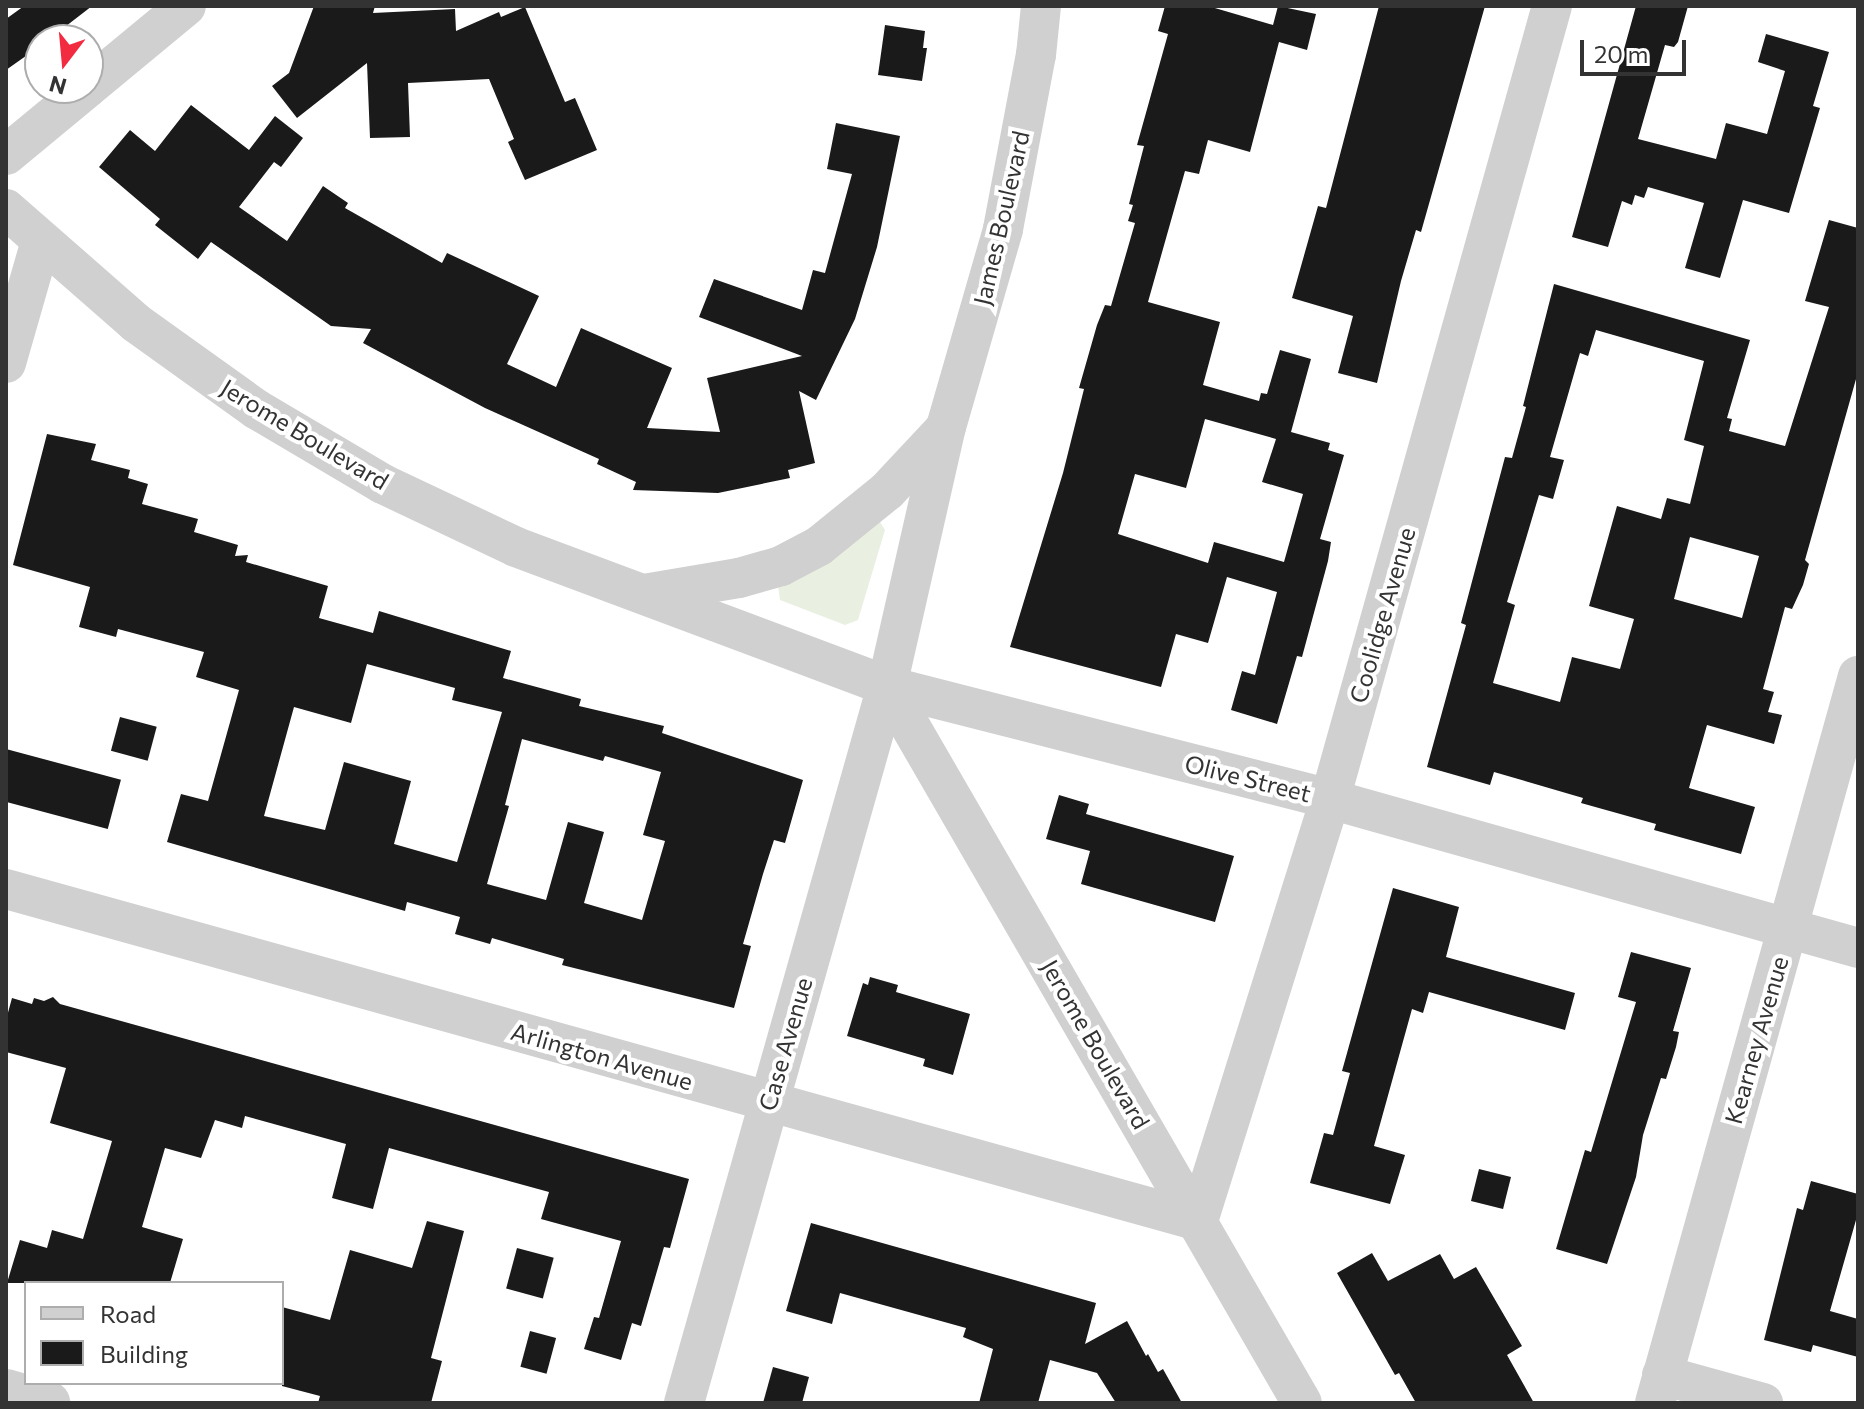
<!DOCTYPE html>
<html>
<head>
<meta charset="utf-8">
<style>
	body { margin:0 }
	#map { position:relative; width:1864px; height:1409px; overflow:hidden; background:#fff; font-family:Commissioner,sans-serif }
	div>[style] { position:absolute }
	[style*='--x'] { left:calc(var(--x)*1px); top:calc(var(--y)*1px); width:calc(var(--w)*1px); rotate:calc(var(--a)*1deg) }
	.green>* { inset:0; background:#e9f0e1 }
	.building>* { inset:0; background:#1a1a1a; transform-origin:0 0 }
	.minor>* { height:40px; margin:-20px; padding:0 20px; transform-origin:20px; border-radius:20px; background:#d0d0d0 }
	.tertiary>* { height:44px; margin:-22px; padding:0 22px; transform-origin:22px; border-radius:22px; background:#d0d0d0 }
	span { translate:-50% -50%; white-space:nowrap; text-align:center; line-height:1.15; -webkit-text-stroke:8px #fff; paint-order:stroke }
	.street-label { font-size:24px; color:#333 }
	.frame { position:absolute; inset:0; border:8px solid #333; pointer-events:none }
	.legend { position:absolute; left:24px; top:1281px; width:260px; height:104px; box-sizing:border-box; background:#fff; border:2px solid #adadad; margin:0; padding:10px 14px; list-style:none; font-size:24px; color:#333 }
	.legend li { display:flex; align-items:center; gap:16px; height:40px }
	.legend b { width:40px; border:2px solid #adadad }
	.north { position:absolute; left:24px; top:24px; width:80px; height:80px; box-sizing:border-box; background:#fff; border:2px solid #adadad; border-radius:50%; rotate:196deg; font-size:22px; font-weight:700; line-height:32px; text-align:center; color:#333 }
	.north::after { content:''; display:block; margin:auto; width:28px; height:36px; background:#f32b41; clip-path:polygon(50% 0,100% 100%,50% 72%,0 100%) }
	.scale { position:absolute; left:1580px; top:40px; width:106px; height:36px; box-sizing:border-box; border:4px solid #333; border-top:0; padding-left:10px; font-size:24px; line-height:28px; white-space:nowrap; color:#333; -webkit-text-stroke:6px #fff; paint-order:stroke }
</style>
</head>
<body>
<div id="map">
	<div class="green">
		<div style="clip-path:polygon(880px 522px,885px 530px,858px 620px,845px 625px,780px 600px,778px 586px)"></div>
	</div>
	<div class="building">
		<div style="clip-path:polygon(24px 6px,92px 6px,48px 40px,40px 40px,40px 46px,6px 70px,6px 19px)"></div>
		<div style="clip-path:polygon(314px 6px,375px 6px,373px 13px,455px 9px,456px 31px,499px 12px,501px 17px,525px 7px,565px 102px,575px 98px,597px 150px,525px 180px,508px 142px,514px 139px,489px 79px,408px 83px,410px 137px,370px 138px,367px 63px,297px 118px,272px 86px,289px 73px)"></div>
		<div style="clip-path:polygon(evenodd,1165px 6px,1208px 6px,1273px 25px,1278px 6px,1316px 14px,1307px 50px,1279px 42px,1250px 152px,1208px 140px,1199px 174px,1185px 171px,1148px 302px,1220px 322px,1203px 385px,1259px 401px,1261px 393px,1267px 394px,1280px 350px,1311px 359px,1291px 432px,1330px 443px,1328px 450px,1344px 455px,1320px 539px,1331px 542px,1328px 561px,1302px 657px,1297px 656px,1277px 724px,1231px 710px,1242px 671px,1255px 675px,1277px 592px,1227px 577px,1208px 643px,1176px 634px,1161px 687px,1010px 647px,1063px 473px,1084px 389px,1079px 388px,1097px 325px,1105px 305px,1111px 306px,1135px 223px,1128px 221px,1133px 205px,1129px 204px,1144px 146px,1137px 145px,1168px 34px,1158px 31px,1165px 6px,1205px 419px,1276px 439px,1262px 482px,1303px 494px,1284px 562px,1214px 542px,1208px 563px,1118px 534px,1135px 474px,1186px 488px,1205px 419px)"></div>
		<div style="clip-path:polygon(1379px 6px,1485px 6px,1421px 232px,1416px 230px,1401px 281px,1377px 383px,1338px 373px,1353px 316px,1292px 298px,1318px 206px,1326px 208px)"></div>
		<div style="clip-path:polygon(1636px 6px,1688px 6px,1678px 42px,1674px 47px,1665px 45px,1638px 139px,1716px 159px,1726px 123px,1767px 134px,1785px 71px,1758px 62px,1766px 34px,1829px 52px,1813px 106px,1820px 108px,1789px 213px,1743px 200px,1720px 278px,1685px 268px,1704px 203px,1648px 187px,1644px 198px,1635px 195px,1632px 205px,1622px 201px,1608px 247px,1572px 237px)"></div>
		<div style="clip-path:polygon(885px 25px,925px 31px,923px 48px,927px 48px,922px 81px,878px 75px)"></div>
		<div style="clip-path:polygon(191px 105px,249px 150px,275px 116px,303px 138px,281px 167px,274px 162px,239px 207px,287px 241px,323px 186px,348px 203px,345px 208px,442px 263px,447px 253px,539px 296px,507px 364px,556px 387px,581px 328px,672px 368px,647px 428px,720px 432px,707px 378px,802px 356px,699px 317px,714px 279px,802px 310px,813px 270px,825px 273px,852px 174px,827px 169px,836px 123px,900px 136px,877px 247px,855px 319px,816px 400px,799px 391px,815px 463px,788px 470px,790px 478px,718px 493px,633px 490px,636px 482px,597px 464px,599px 459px,485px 408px,363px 343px,371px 329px,331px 326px,211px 242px,198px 259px,155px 225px,160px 219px,99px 167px,130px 130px,155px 151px)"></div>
		<div style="clip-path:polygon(evenodd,1829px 220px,1858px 228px,1858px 372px,1805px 560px,1809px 564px,1803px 585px,1792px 609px,1785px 607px,1763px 689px,1774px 692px,1768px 712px,1782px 715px,1774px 744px,1707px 725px,1689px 788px,1755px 807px,1741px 854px,1654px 830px,1656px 824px,1581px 803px,1583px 798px,1494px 772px,1490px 785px,1427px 767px,1466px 625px,1461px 623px,1505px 457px,1512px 458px,1526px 407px,1523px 406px,1554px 284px,1750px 340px,1727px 418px,1732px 419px,1729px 431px,1785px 446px,1829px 307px,1805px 301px,1829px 220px,1596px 330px,1704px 361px,1684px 440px,1704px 446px,1690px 504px,1667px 498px,1661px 519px,1617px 506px,1589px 606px,1634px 619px,1620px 669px,1572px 657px,1560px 702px,1493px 683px,1515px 605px,1507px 602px,1539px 495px,1553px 499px,1564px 460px,1550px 457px,1580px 353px,1588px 356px,1596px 330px,1829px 220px,1690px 537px,1759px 556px,1742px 618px,1674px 599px,1690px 537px)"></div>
		<div style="clip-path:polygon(evenodd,47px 434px,96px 444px,91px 460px,130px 470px,128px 478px,148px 484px,142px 504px,198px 519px,194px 532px,238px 545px,235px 556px,248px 555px,246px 562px,328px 586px,319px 618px,373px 633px,379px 611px,511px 651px,503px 678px,581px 699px,579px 706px,664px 726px,662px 733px,803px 780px,785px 843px,774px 840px,763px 874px,743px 944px,751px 946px,734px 1008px,562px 965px,564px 959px,492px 938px,490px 944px,455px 934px,460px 917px,407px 902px,405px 911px,167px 842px,181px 794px,208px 801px,239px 690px,196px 677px,204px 652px,118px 629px,116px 637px,79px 627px,90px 587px,13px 565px,47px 434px,367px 664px,455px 688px,452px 700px,502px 712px,457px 862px,394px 844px,411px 781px,344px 762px,325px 830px,264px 816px,294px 707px,351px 723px,367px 664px,47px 434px,522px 739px,603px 761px,605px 756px,661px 772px,643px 835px,665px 841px,642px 920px,584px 903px,604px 832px,568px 822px,546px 900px,487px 884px,509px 806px,505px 805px,522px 739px)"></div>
		<div style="left:120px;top:717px;width:38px;height:35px;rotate:15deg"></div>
		<div style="left:6px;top:749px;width:119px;height:51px;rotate:15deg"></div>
		<div style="clip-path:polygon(1059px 795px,1089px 804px,1086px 814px,1234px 856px,1215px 922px,1081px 884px,1090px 851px,1046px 839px)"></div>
		<div style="clip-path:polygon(1393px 888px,1459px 907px,1446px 957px,1575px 993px,1565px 1030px,1429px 992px,1423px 1013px,1412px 1009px,1374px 1146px,1405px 1155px,1390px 1204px,1310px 1183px,1324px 1133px,1333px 1135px,1350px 1073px,1342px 1071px)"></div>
		<div style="clip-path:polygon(1631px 952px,1691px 968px,1673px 1031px,1679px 1032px,1676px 1047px,1666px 1079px,1661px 1078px,1643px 1135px,1636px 1177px,1607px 1264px,1556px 1249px,1585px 1150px,1591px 1152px,1636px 1002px,1618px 997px)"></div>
		<div style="clip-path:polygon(870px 977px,898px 985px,896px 992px,970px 1014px,953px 1075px,923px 1066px,925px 1059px,847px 1036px,863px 983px,868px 985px)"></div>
		<div style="clip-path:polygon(53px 997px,60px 1004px,689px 1179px,670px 1248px,664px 1247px,641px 1326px,632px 1323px,621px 1360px,584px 1349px,594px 1317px,599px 1318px,621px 1241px,541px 1219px,549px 1192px,389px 1148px,373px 1209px,332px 1198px,346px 1144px,245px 1116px,242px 1128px,215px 1120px,201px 1158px,165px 1148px,142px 1227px,183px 1239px,170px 1283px,7px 1283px,20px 1240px,47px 1248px,52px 1230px,83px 1239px,112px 1141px,50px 1123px,66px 1068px,6px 1052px,6px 1020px,12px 998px,32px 1004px,34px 998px,44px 1001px)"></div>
		<div style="left:1479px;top:1169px;width:33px;height:33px;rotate:14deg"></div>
		<div style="clip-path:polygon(1811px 1181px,1858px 1194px,1858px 1213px,1830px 1311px,1858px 1319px,1858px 1357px,1813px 1345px,1811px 1352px,1764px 1340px,1797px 1208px,1803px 1210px)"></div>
		<div style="clip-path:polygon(427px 1221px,464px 1231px,431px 1358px,442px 1361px,431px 1403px,318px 1403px,320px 1396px,282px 1386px,282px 1307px,330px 1320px,350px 1250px,412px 1268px)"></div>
		<div style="clip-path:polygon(811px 1223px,1096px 1303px,1085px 1344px,1127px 1321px,1146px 1356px,1148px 1354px,1158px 1372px,1163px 1369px,1182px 1403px,1116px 1403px,1097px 1373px,1050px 1360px,1038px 1403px,979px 1403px,993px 1349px,963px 1337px,966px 1328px,840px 1293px,832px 1324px,786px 1311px)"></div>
		<div style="left:517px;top:1248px;width:38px;height:42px;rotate:15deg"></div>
		<div style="clip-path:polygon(1372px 1253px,1388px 1281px,1440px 1254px,1454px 1279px,1476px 1267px,1522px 1346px,1507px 1355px,1534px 1403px,1416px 1403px,1399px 1373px,1395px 1375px,1337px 1273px)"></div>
		<div style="left:530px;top:1331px;width:27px;height:37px;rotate:15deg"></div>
		<div style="clip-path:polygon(773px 1367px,809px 1377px,802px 1403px,763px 1403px)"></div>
	</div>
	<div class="minor">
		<div style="--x:88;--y:87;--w:127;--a:-39.6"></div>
		<div style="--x:6;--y:155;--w:105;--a:-39.6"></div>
		<div style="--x:6;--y:209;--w:173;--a:41.2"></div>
		<div style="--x:136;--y:323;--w:148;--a:35.6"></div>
		<div style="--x:256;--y:409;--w:147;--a:30.6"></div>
		<div style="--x:383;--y:484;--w:147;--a:25.3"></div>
		<div style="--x:516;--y:547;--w:396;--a:20.5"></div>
		<div style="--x:887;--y:686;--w:457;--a:14.3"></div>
		<div style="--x:1330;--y:799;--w:549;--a:15.76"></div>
		<div style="--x:6;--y:363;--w:127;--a:-74"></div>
		<div style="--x:644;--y:594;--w:96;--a:-9.6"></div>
		<div style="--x:739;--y:578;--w:44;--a:-15.9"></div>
		<div style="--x:781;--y:566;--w:43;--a:-27.8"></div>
		<div style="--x:819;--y:546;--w:87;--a:-39"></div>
		<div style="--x:887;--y:491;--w:85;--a:-46.9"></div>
		<div style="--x:887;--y:686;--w:828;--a:59.94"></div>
		<div style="--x:6;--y:889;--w:1237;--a:15.56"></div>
		<div style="--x:1198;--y:1221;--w:442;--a:-72.6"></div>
		<div style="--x:1330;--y:799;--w:823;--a:-74.36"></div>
		<div style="--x:1662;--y:1375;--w:105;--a:15.5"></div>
		<div style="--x:684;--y:1403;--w:745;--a:-74.19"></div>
		<div style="--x:887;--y:686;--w:266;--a:-77.2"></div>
		<div style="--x:946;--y:427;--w:206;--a:-73.9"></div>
		<div style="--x:1003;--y:229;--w:177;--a:-79.3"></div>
		<div style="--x:1036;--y:55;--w:49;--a:-84.2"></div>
		<div style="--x:1655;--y:1403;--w:755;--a:-74.4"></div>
	</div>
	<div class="tertiary">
		<div style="--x:6;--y:1391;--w:44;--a:15.9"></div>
	</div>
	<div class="street-label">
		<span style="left:1001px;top:218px;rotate:-77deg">James Boulevard</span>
		<span style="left:305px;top:434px;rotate:31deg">Jerome Boulevard</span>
		<span style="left:1382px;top:615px;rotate:-74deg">Coolidge Avenue</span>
		<span style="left:1248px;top:778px;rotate:14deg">Olive Street</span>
		<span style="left:1756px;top:1040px;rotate:-74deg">Kearney Avenue</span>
		<span style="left:785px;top:1044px;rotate:-74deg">Case Avenue</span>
		<span style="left:1096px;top:1044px;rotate:60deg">Jerome Boulevard</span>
		<span style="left:602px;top:1056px;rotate:16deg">Arlington Avenue</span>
	</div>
	<div class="frame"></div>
	<ul class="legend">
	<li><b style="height:10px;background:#d0d0d0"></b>Road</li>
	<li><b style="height:22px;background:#1a1a1a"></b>Building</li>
	</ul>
	<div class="north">N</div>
	<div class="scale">20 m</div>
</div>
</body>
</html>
